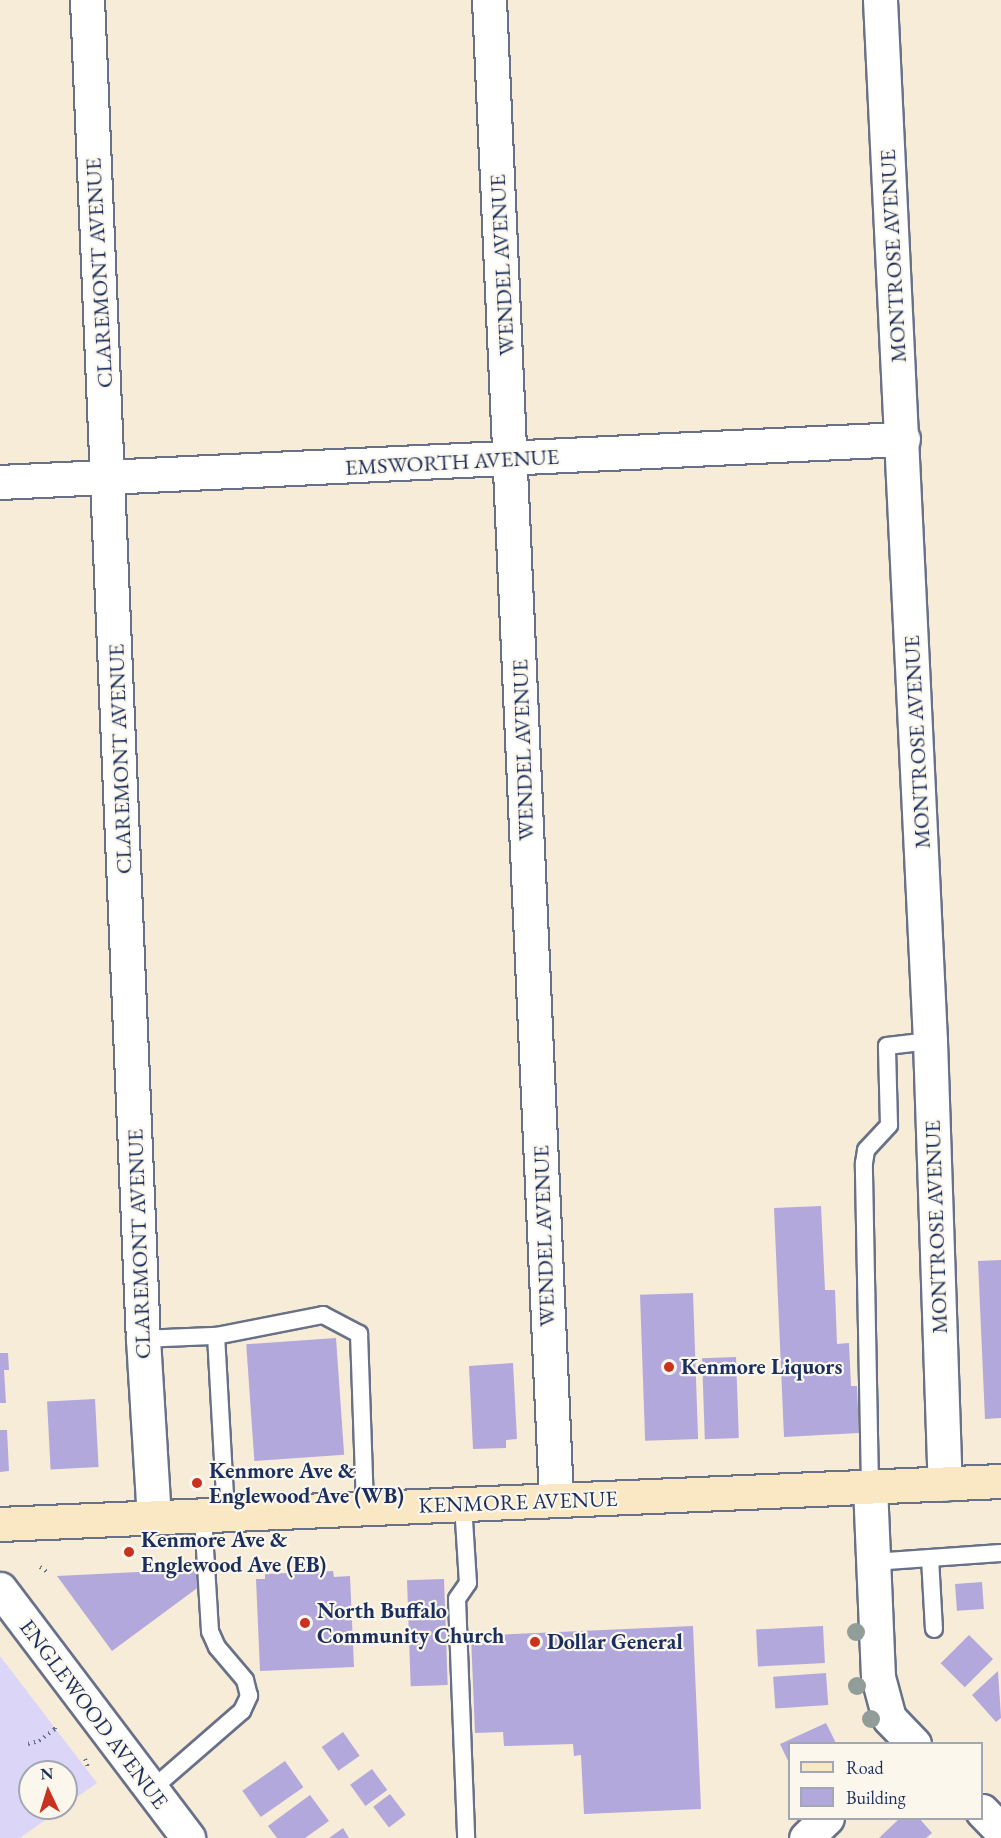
<!DOCTYPE html>
<html>
<head>
<meta charset="utf-8">
<style>
	body { margin:0 }
	#map { position:relative; width:1001px; height:1838px; overflow:hidden; background:#f6ecd7; font-family:"EB Garamond",serif }
	div>[style] { position:absolute }
	[style*='--x'] { left:calc(var(--x)*1px); top:calc(var(--y)*1px); width:calc(var(--w)*1px); rotate:calc(var(--a)*1deg) }
	.built>* { inset:0; background:#dbd6f7 }
	.building>* { inset:0; background:#b2a8db; transform-origin:0 0 }
	.path>* { height:4px; margin-top:-2px; transform-origin:0; background:repeating-linear-gradient(90deg,#687188 0 1.5px,transparent 0 6px) }
	.roads { filter:drop-shadow(2px 0 #687188) drop-shadow(-2px 0 #687188) drop-shadow(0 2px #687188) drop-shadow(0 -2px #687188) }
	.service>* { height:16px; margin:-8px; padding:0 8px; transform-origin:8px; border-radius:8px; background:#fff }
	.minor>* { height:33px; margin:-16.5px; padding:0 16.5px; transform-origin:16.5px; border-radius:16.5px; background:#fff }
	.secondary>* { height:33px; margin:-16.5px; padding:0 16.5px; transform-origin:16.5px; border-radius:16.5px; background:#fae7c3 }
	.trees>* { width:18px; height:18px; margin:-9px; border-radius:50%; background:#919d99 }
	.dots>* { width:16px; height:16px; translate:-50% -50%; box-sizing:border-box; border:3px solid #fbf7ec; border-radius:50% }
	span { translate:-50% -50%; white-space:nowrap; text-align:center; line-height:1.15; -webkit-text-stroke:4.5px #fbf7ec; paint-order:stroke }
	.street-label { font-size:22px; color:#1b2f5e }
	.poi-label { font-size:22px; color:#1b2f5e; font-weight:700 }
	.left { translate:0 -50%; text-align:left }
	.legend { position:absolute; left:788px; top:1742px; width:195px; height:78px; box-sizing:border-box; background:#fbf7ec; border:2px solid #a1a7b3; margin:0; padding:8px 10px; list-style:none; font-size:18px; color:#1b2f5e }
	.legend li { display:flex; align-items:center; gap:12px; height:30px }
	.legend b { width:30px; border:2px solid #a1a7b3 }
	.north { position:absolute; left:18px; top:1760px; width:60px; height:60px; box-sizing:border-box; background:#fbf7ec; border:2px solid #a1a7b3; border-radius:50%; rotate:356deg; font-size:16px; font-weight:700; line-height:24px; text-align:center; color:#1b2f5e }
	.north::after { content:''; display:block; margin:auto; width:21px; height:27px; background:#c8321e; clip-path:polygon(50% 0,100% 100%,50% 72%,0 100%) }
</style>
</head>
<body>
<div id="map">
	<div class="built">
		<div style="clip-path:polygon(0 1656px,97px 1783px,66px 1805px,66px 1772px,30px 1772px,30px 1808px,62px 1808px,20px 1838px,0 1838px)"></div>
	</div>
	<div class="building">
		<div style="clip-path:polygon(821px 1206px,825px 1290px,835px 1290px,837px 1344px,849px 1343px,851px 1386px,857px 1386px,859px 1433px,784px 1437px,774px 1208px)"></div>
		<div style="clip-path:polygon(1001px 1260px,1001px 1418px,985px 1419px,978px 1261px)"></div>
		<div style="left:693px;top:1293px;width:146px;height:53px;rotate:88deg"></div>
		<div style="left:336px;top:1338px;width:117px;height:90px;rotate:86deg"></div>
		<div style="clip-path:polygon(0 1353px,8px 1353px,9px 1370px,4px 1370px,6px 1403px,0 1403px)"></div>
		<div style="left:736px;top:1357px;width:81px;height:34px;rotate:88deg"></div>
		<div style="clip-path:polygon(513px 1363px,517px 1439px,506px 1440px,506px 1448px,473px 1449px,469px 1366px)"></div>
		<div style="left:95px;top:1399px;width:68px;height:48px;rotate:87deg"></div>
		<div style="clip-path:polygon(0 1430px,7px 1430px,9px 1471px,0 1472px)"></div>
		<div style="clip-path:polygon(199px 1569px,200px 1586px,112px 1651px,57px 1576px)"></div>
		<div style="clip-path:polygon(333px 1571px,334px 1577px,350px 1576px,354px 1667px,260px 1671px,256px 1579px,265px 1579px,265px 1574px)"></div>
		<div style="left:444px;top:1579px;width:106px;height:37px;rotate:88deg"></div>
		<div style="left:982px;top:1582px;width:27px;height:27px;rotate:86deg"></div>
		<div style="clip-path:polygon(693px 1626px,701px 1809px,584px 1814px,581px 1755px,574px 1756px,573px 1744px,504px 1746px,503px 1732px,475px 1733px,471px 1636px)"></div>
		<div style="left:823px;top:1626px;width:37px;height:67px;rotate:87deg"></div>
		<div style="left:969px;top:1635px;width:34px;height:40px;rotate:45deg"></div>
		<div style="clip-path:polygon(998px 1671px,1001px 1718px,996px 1722px,972px 1695px)"></div>
		<div style="left:826px;top:1673px;width:32px;height:53px;rotate:86deg"></div>
		<div style="clip-path:polygon(826px 1723px,836px 1743px,789px 1743px,789px 1763px,780px 1744px)"></div>
		<div style="left:343px;top:1732px;width:29px;height:26px;rotate:55deg"></div>
		<div style="left:285px;top:1761px;width:32px;height:52px;rotate:55deg"></div>
		<div style="left:372px;top:1769px;width:26px;height:27px;rotate:54deg"></div>
		<div style="left:390px;top:1794px;width:26px;height:21px;rotate:53deg"></div>
		<div style="clip-path:polygon(310px 1795px,329px 1821px,305px 1838px,277px 1838px,268px 1826px)"></div>
		<div style="clip-path:polygon(900px 1818px,919px 1818px,932px 1833px,926px 1838px,879px 1838px)"></div>
		<div style="clip-path:polygon(343px 1828px,349px 1838px,329px 1838px)"></div>
	</div>
	<div class="path">
		<div style="--x:40;--y:1567;--w:11;--a:34"></div>
		<div style="--x:28;--y:1744;--w:11;--a:-15"></div>
		<div style="--x:39;--y:1741;--w:20;--a:-37"></div>
		<div style="--x:55;--y:1729;--w:6;--a:-81"></div>
		<div style="--x:85;--y:1759;--w:9;--a:69"></div>
	</div>
	<div class="roads">
		<div class="service">
			<div style="--x:143;--y:1339;--w:73;--a:-2.4"></div>
			<div style="--x:870;--y:1486;--w:323;--a:-91.1"></div>
			<div style="--x:864;--y:1163;--w:13;--a:-81"></div>
			<div style="--x:866;--y:1150;--w:34;--a:-47"></div>
			<div style="--x:889;--y:1125;--w:79;--a:-91.5"></div>
			<div style="--x:887;--y:1046;--w:43;--a:-6.6"></div>
			<div style="--x:463;--y:1504;--w:79;--a:86.4"></div>
			<div style="--x:468;--y:1583;--w:19;--a:125"></div>
			<div style="--x:457;--y:1599;--w:239;--a:87.8"></div>
			<div style="--x:226;--y:1514;--w:178;--a:-93.2"></div>
			<div style="--x:216;--y:1336;--w:109;--a:-11.1"></div>
			<div style="--x:323;--y:1315;--w:41;--a:27.8"></div>
			<div style="--x:359;--y:1334;--w:174;--a:88"></div>
			<div style="--x:930;--y:1558;--w:71;--a:86.8"></div>
			<div style="--x:873;--y:1562;--w:128;--a:-4"></div>
			<div style="--x:151;--y:1790;--w:121;--a:-41"></div>
			<div style="--x:242;--y:1711;--w:17;--a:-65"></div>
			<div style="--x:249;--y:1696;--w:16;--a:-104"></div>
			<div style="--x:245;--y:1680;--w:43;--a:-130.3"></div>
			<div style="--x:217;--y:1647;--w:17;--a:-114"></div>
			<div style="--x:210;--y:1631;--w:116;--a:-93.5"></div>
		</div>
		<div class="minor">
			<div style="--x:87;--y:0;--w:1340;--a:87.61"></div>
			<div style="--x:143;--y:1339;--w:178;--a:86.5"></div>
			<div style="--x:489;--y:0;--w:1501;--a:87.44"></div>
			<div style="--x:880;--y:0;--w:1042;--a:87.25"></div>
			<div style="--x:930;--y:1041;--w:443;--a:88.1"></div>
			<div style="--x:0;--y:482;--w:904;--a:-2.73"></div>
			<div style="--x:870;--y:1486;--w:191;--a:87.6"></div>
			<div style="--x:878;--y:1677;--w:42;--a:75"></div>
			<div style="--x:889;--y:1718;--w:36;--a:46"></div>
			<div style="--x:0;--y:1589;--w:312;--a:52.9"></div>
			<div style="--x:982;--y:1811;--w:28;--a:46"></div>
			<div style="--x:806;--y:1838;--w:29;--a:-44"></div>
		</div>
		<div class="secondary">
			<div style="--x:0;--y:1524;--w:1002;--a:-2.46"></div>
		</div>
	</div>
	<div class="trees">
		<div style="left:856px;top:1632px"></div>
		<div style="left:857px;top:1686px"></div>
		<div style="left:871px;top:1719px"></div>
	</div>
	<div class="dots">
		<div style="left:669px;top:1367px;background:#c8321e"></div>
		<div style="left:197px;top:1483px;background:#c8321e"></div>
		<div style="left:129px;top:1552px;background:#c8321e"></div>
		<div style="left:305px;top:1623px;background:#c8321e"></div>
		<div style="left:535px;top:1642px;background:#c8321e"></div>
	</div>
	<div class="street-label">
		<span style="left:893px;top:256px;rotate:-93deg">MONTROSE AVENUE</span>
		<span style="left:502px;top:265px;rotate:-93deg">WENDEL AVENUE</span>
		<span style="left:99px;top:273px;rotate:-93deg">CLAREMONT AVENUE</span>
		<span style="left:452px;top:462px;rotate:-3deg">EMSWORTH AVENUE</span>
		<span style="left:917px;top:742px;rotate:-93deg">MONTROSE AVENUE</span>
		<span style="left:523px;top:750px;rotate:-92deg">WENDEL AVENUE</span>
		<span style="left:120px;top:759px;rotate:-92deg">CLAREMONT AVENUE</span>
		<span style="left:936px;top:1227px;rotate:-92deg">MONTROSE AVENUE</span>
		<span style="left:544px;top:1236px;rotate:-92deg">WENDEL AVENUE</span>
		<span style="left:139px;top:1244px;rotate:-92deg">CLAREMONT AVENUE</span>
		<span style="left:518px;top:1502px;rotate:-2deg">KENMORE AVENUE</span>
		<span style="left:94px;top:1714px;rotate:53deg">ENGLEWOOD AVENUE</span>
	</div>
	<div class="poi-label">
		<span class="left" style="left:681px;top:1367px">Kenmore Liquors</span>
		<span class="left" style="left:209px;top:1483px">Kenmore Ave &amp;<br>Englewood Ave (WB)</span>
		<span class="left" style="left:141px;top:1552px">Kenmore Ave &amp;<br>Englewood Ave (EB)</span>
		<span class="left" style="left:317px;top:1623px">North Buffalo<br>Community Church</span>
		<span class="left" style="left:547px;top:1642px">Dollar General</span>
	</div>
	<ul class="legend">
	<li><b style="height:8px;background:#fae7c3"></b>Road</li>
	<li><b style="height:16px;background:#b2a8db"></b>Building</li>
	</ul>
	<div class="north">N</div>
</div>
</body>
</html>
